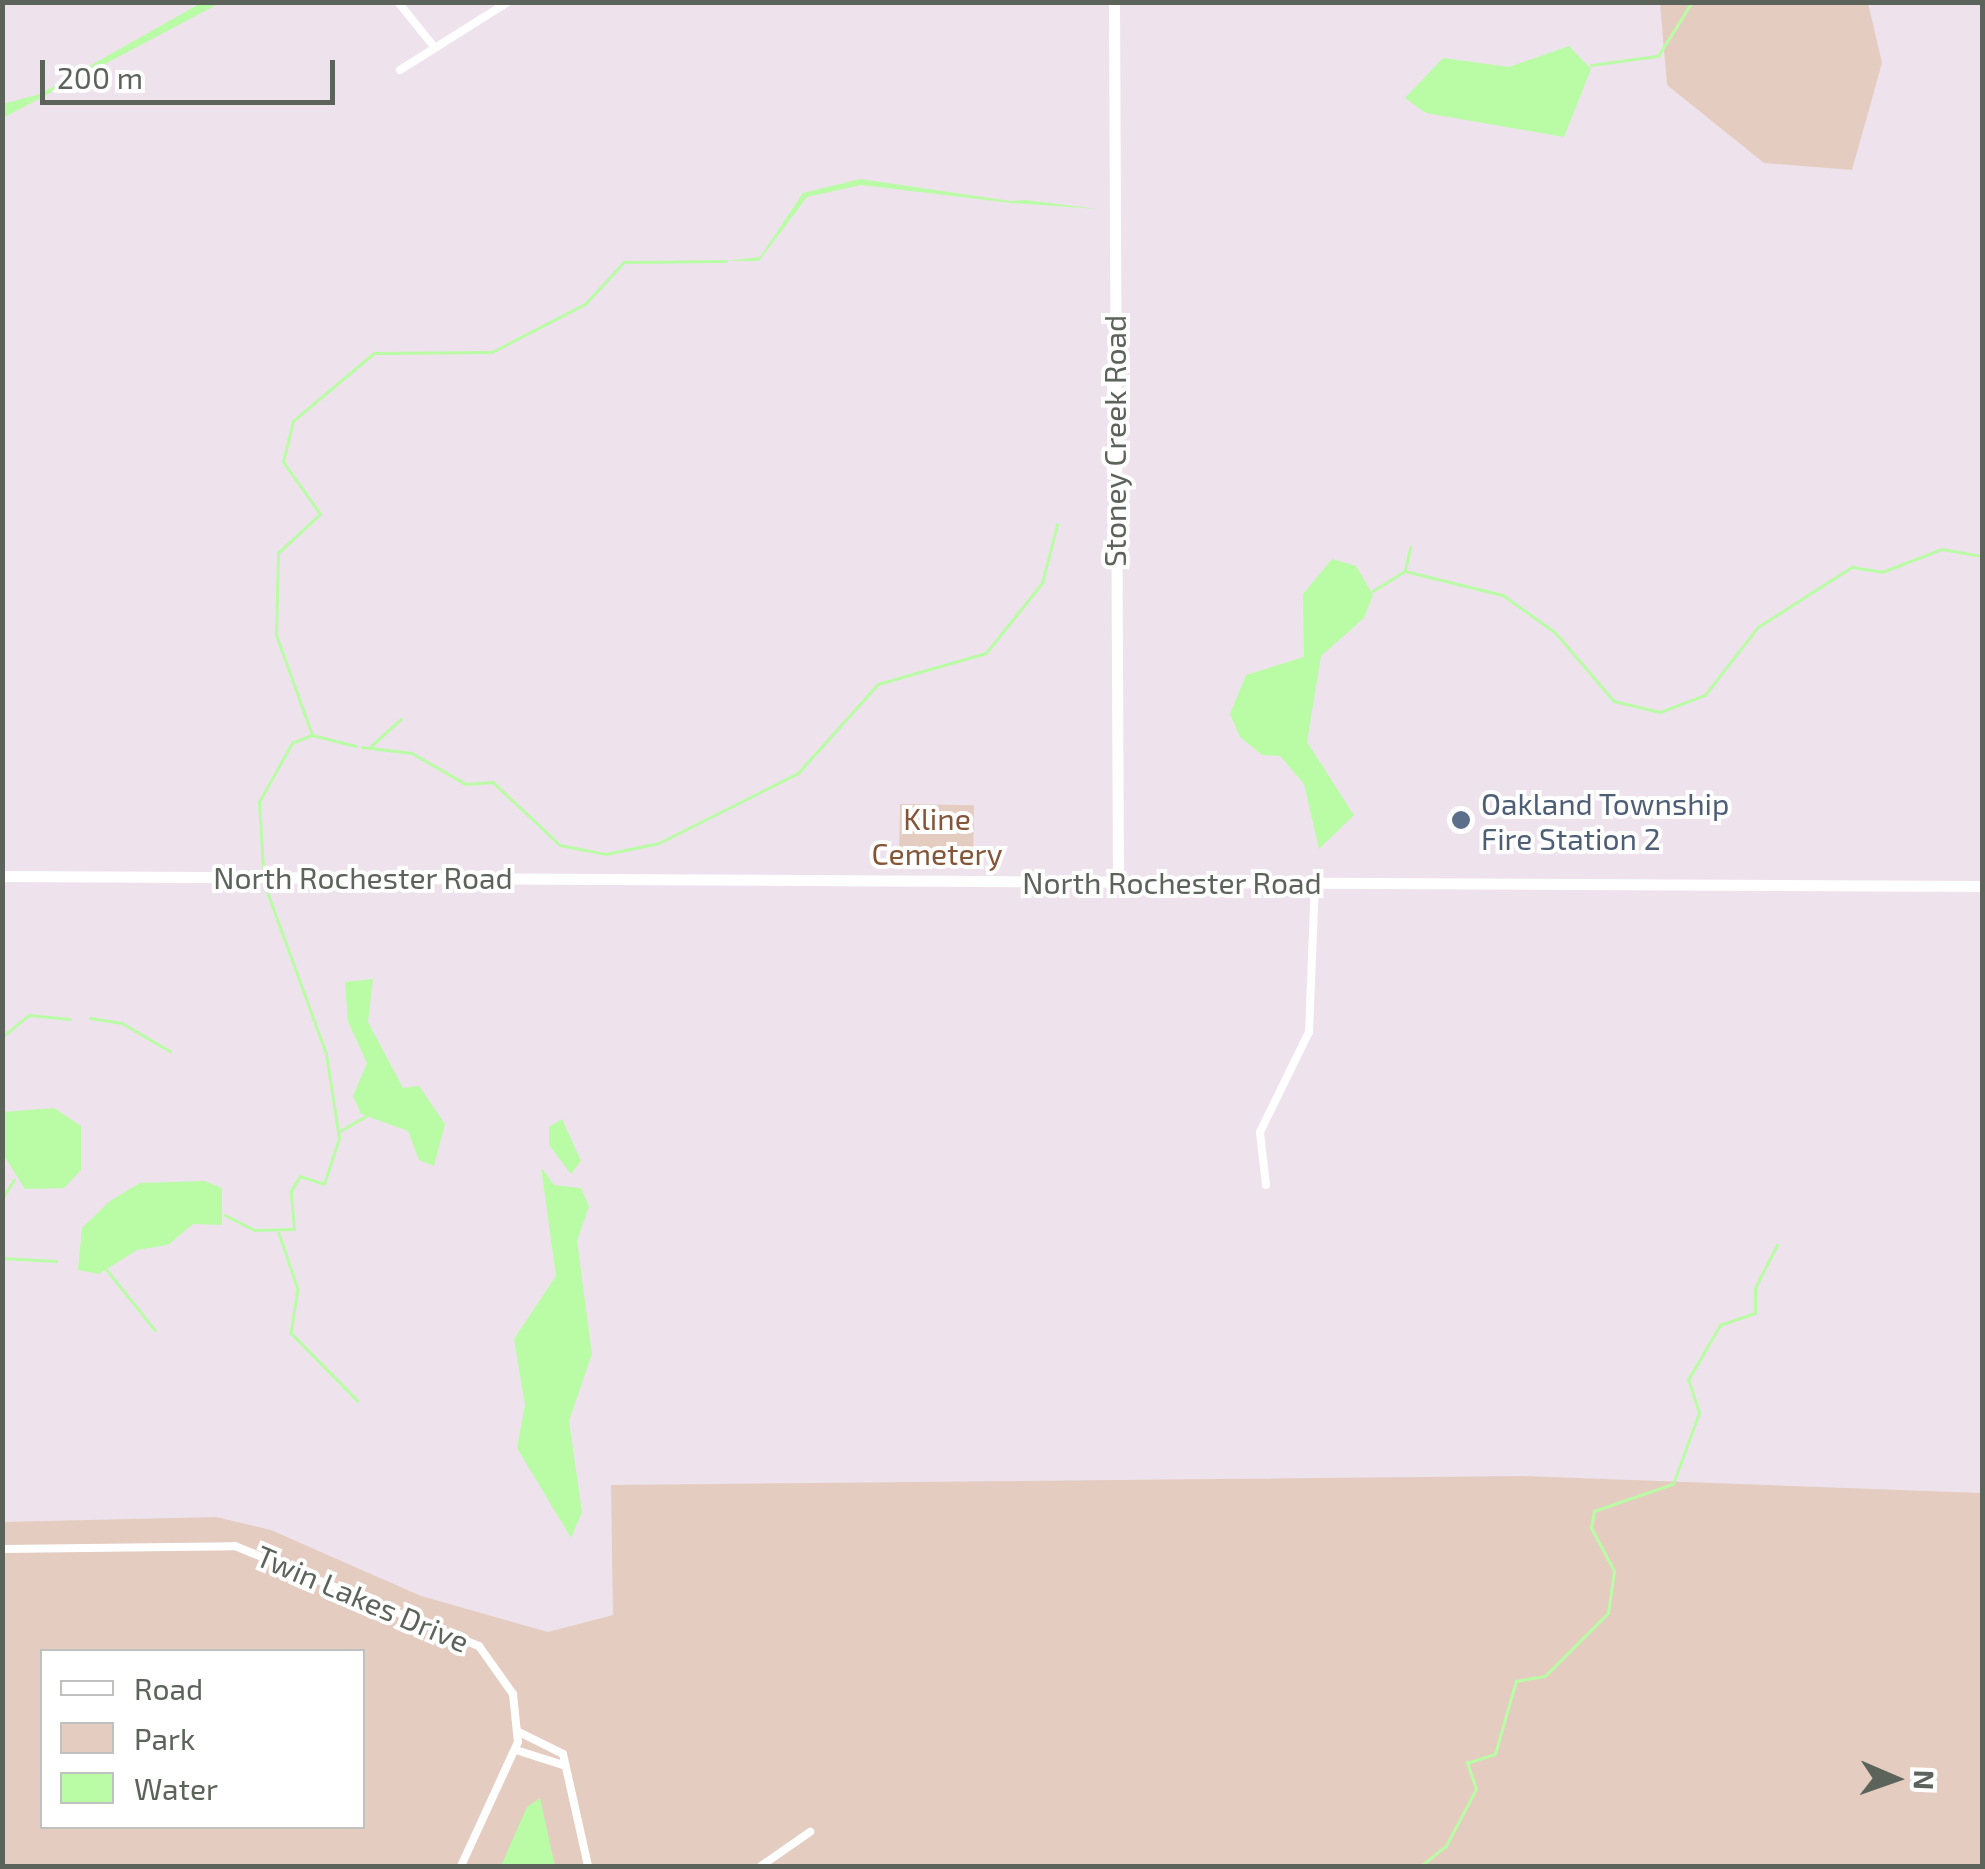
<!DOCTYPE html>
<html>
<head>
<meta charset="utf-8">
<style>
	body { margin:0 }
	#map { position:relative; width:1985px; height:1869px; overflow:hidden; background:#eee3ec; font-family:"Exo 2",sans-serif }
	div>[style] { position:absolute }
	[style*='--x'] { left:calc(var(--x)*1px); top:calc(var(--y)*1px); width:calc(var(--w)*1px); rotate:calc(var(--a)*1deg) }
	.green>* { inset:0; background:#e4ccc0; transform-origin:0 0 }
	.water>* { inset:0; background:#b9fca5 }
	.stream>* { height:2.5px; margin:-1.25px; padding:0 1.25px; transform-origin:1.25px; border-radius:1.25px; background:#b9fca5 }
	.street>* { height:8px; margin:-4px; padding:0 4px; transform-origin:4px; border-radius:4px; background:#fff }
	.secondary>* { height:11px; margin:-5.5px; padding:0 5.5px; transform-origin:5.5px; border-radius:5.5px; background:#fff }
	.dots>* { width:28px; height:28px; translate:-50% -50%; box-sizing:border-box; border:5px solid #fff; border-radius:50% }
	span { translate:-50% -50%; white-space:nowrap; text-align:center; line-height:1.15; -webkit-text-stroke:8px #fff; paint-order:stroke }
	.street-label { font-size:30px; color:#5c635b }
	.service-label { font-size:30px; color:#4e5e75 }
	.left { translate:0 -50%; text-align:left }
	.park-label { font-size:30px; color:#855538 }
	.frame { position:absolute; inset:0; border:5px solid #5c635b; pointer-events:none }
	.legend { position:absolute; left:40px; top:1649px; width:325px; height:180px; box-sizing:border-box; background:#fff; border:2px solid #bec1bd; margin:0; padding:12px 18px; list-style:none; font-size:30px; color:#5c635b }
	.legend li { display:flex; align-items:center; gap:20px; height:50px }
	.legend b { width:50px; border:2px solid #bec1bd }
	.north { position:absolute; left:1845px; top:1729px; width:100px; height:100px; -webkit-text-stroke:8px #fff; paint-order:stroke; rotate:92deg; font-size:28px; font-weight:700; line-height:40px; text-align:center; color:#5c635b }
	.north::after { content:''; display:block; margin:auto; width:35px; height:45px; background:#5c635b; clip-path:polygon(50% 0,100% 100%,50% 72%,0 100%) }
	.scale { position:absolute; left:40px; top:60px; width:295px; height:45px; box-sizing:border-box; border:5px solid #5c635b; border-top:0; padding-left:12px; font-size:30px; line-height:35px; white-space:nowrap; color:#5c635b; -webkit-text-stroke:8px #fff; paint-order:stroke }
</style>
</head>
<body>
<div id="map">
	<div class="green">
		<div style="clip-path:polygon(1660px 3px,1868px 3px,1882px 63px,1852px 170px,1764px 163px,1667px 85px)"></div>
		<div style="left:900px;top:804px;width:74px;height:62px;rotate:1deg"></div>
		<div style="clip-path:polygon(evenodd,1524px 1476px,1982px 1493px,1982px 1866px,3px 1866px,3px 1522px,216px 1517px,271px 1530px,421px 1596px,548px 1632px,613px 1615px,611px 1485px,1524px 1476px,42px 1652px,362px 1652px,362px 1826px,42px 1826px,42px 1652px)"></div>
	</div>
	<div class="water">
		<div style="clip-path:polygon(201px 3px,220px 3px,3px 118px,3px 104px,40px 94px)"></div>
		<div style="clip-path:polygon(1569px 46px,1591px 69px,1564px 137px,1426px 113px,1405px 98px,1443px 58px,1509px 67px)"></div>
		<div style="clip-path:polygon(860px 179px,1011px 201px,1025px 200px,1098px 209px,1011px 203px,861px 185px,807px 197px,759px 261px,726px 261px,760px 257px,803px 193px)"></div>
		<div style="clip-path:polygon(1332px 559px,1356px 566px,1373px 595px,1364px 618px,1321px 656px,1307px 742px,1354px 815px,1319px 849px,1304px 784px,1280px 756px,1262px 755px,1240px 737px,1230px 714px,1246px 675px,1304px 657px,1303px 594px)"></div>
		<div style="clip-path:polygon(373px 979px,368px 1022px,403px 1088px,419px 1086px,445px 1124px,434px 1166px,419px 1160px,408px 1131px,361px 1114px,353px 1096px,367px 1063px,348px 1022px,345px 982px)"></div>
		<div style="clip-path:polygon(54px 1108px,81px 1126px,81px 1170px,64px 1188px,25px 1189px,3px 1154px,3px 1112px)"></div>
		<div style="clip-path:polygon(562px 1119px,581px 1161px,571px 1174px,549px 1145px,549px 1127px)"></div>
		<div style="clip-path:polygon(541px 1167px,554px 1185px,581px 1188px,589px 1206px,577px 1241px,592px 1354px,569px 1421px,582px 1512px,571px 1538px,517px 1448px,525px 1405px,514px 1339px,556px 1276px)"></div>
		<div style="clip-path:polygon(205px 1181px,222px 1188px,222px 1225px,193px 1224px,168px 1245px,137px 1250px,99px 1274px,78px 1270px,82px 1228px,110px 1201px,140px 1183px)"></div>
		<div style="clip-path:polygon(540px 1798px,555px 1866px,501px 1866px,527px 1807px)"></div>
	</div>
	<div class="stream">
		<div style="--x:1591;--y:65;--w:68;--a:-7.7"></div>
		<div style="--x:1658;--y:56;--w:64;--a:-57.8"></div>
		<div style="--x:1405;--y:570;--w:23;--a:-77"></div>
		<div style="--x:1373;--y:591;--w:38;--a:-32"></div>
		<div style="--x:1405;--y:571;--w:101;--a:13.8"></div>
		<div style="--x:1503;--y:595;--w:65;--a:35.6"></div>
		<div style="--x:1556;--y:633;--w:89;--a:49.5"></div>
		<div style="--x:1614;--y:701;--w:47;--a:13.4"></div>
		<div style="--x:1660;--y:712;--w:48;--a:-20.7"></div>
		<div style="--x:1705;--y:695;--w:86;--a:-52.1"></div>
		<div style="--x:1758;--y:627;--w:112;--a:-32.6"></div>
		<div style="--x:1852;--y:567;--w:30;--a:9"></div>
		<div style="--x:1882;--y:572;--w:64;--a:-21"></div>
		<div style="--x:1942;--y:549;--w:41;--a:9.9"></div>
		<div style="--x:312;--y:735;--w:106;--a:-109.8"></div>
		<div style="--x:276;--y:635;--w:82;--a:-88.6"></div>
		<div style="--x:278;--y:553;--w:57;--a:-42.9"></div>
		<div style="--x:320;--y:514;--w:64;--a:-125.4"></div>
		<div style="--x:283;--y:462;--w:42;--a:-76.3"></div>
		<div style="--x:293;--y:421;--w:106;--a:-40"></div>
		<div style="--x:374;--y:353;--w:118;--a:-0.5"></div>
		<div style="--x:492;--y:352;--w:105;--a:-27.3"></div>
		<div style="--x:585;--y:304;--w:57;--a:-47.1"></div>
		<div style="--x:624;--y:262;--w:102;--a:-0.6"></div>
		<div style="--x:371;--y:746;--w:40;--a:-42"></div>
		<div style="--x:362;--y:747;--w:50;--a:6.8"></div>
		<div style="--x:412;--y:753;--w:62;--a:29.9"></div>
		<div style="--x:466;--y:784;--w:27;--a:-4"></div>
		<div style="--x:493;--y:782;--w:92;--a:43.2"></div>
		<div style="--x:560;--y:845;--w:47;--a:11.1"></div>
		<div style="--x:606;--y:854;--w:54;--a:-11.7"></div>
		<div style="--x:659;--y:843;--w:156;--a:-26.7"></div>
		<div style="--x:798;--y:773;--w:120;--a:-48"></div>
		<div style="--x:878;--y:684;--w:112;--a:-16"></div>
		<div style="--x:986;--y:653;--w:90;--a:-51.3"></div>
		<div style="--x:1042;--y:583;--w:60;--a:-75.5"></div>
		<div style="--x:263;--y:868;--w:66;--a:-93.5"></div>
		<div style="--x:259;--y:802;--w:68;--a:-60.8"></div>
		<div style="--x:292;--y:743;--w:22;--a:-22"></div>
		<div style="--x:312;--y:735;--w:45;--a:14"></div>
		<div style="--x:90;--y:1018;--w:32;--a:9"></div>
		<div style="--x:122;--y:1023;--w:56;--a:30.3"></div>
		<div style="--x:2;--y:1037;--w:35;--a:-39"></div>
		<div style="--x:29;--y:1015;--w:41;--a:5.6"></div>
		<div style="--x:340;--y:1131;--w:30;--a:-30"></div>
		<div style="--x:2;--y:1199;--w:22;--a:-58"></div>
		<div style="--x:225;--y:1215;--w:33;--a:27"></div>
		<div style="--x:254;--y:1230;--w:40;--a:-1.4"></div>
		<div style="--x:294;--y:1229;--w:38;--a:-95"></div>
		<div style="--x:291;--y:1191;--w:17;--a:-59"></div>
		<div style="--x:300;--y:1176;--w:25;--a:18"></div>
		<div style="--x:324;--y:1184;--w:48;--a:-71.9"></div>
		<div style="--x:339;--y:1138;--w:85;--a:-98.8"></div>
		<div style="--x:326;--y:1054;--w:179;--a:-110"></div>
		<div style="--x:279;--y:1233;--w:59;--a:71.3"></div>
		<div style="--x:298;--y:1289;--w:45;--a:99"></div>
		<div style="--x:291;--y:1333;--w:95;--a:45.4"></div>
		<div style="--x:2;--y:1258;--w:54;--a:3.2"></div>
		<div style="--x:107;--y:1270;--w:77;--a:51.3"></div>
		<div style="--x:1421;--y:1866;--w:32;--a:-39"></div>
		<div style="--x:1446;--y:1846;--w:64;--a:-62.2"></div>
		<div style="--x:1476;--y:1789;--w:28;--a:-109"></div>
		<div style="--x:1467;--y:1763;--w:29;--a:-18"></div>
		<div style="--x:1495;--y:1754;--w:76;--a:-74"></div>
		<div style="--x:1516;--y:1681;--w:29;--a:-10"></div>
		<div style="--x:1545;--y:1676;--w:89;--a:-45"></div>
		<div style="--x:1608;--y:1613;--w:42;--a:-81.9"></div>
		<div style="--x:1614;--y:1571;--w:49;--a:-118.1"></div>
		<div style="--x:1591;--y:1528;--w:17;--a:-80"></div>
		<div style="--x:1594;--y:1511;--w:83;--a:-18.9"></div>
		<div style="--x:1673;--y:1484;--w:76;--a:-69.9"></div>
		<div style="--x:1699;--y:1413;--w:35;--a:-108"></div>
		<div style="--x:1688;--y:1380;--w:64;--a:-59.8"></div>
		<div style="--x:1720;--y:1325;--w:37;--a:-19"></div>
		<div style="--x:1755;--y:1313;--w:25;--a:-90"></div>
		<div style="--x:1755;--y:1288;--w:48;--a:-62.9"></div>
	</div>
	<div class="street">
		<div style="--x:398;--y:2;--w:53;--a:51.2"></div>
		<div style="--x:400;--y:70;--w:128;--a:-32.2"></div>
		<div style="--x:1266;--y:1185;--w:53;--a:-96.5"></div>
		<div style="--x:1260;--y:1132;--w:111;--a:-63.9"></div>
		<div style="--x:1309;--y:1032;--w:150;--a:-87.7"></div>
		<div style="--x:2;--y:1549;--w:233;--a:-0.7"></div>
		<div style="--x:235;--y:1546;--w:264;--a:22.3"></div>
		<div style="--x:479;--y:1646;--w:59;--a:54.7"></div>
		<div style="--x:513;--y:1694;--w:48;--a:84.1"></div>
		<div style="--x:518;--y:1742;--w:136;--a:114.7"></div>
		<div style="--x:519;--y:1732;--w:49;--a:26.6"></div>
		<div style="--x:563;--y:1754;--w:115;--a:77.4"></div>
		<div style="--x:516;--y:1750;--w:49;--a:17.7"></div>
		<div style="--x:761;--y:1866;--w:60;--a:-34.8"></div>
	</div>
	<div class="secondary">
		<div style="--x:1114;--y:2;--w:878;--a:89.74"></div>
		<div style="--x:2;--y:876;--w:1980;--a:0.29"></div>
	</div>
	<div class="dots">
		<div style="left:1461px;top:820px;background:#5c6f8a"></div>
	</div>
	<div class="street-label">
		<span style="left:1114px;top:441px;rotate:-90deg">Stoney Creek Road</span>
		<span style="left:363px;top:877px">North Rochester Road</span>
		<span style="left:1172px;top:882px">North Rochester Road</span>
		<span style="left:363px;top:1598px;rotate:23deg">Twin Lakes Drive</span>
	</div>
	<div class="service-label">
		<span class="left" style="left:1481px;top:820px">Oakland Township<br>Fire Station 2</span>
	</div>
	<div class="park-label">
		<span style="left:937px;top:835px">Kline<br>Cemetery</span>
	</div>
	<div class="frame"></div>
	<ul class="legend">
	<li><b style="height:12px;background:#fff"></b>Road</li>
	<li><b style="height:28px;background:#e4ccc0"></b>Park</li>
	<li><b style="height:28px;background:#b9fca5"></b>Water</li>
	</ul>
	<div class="north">N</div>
	<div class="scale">200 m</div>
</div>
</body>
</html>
